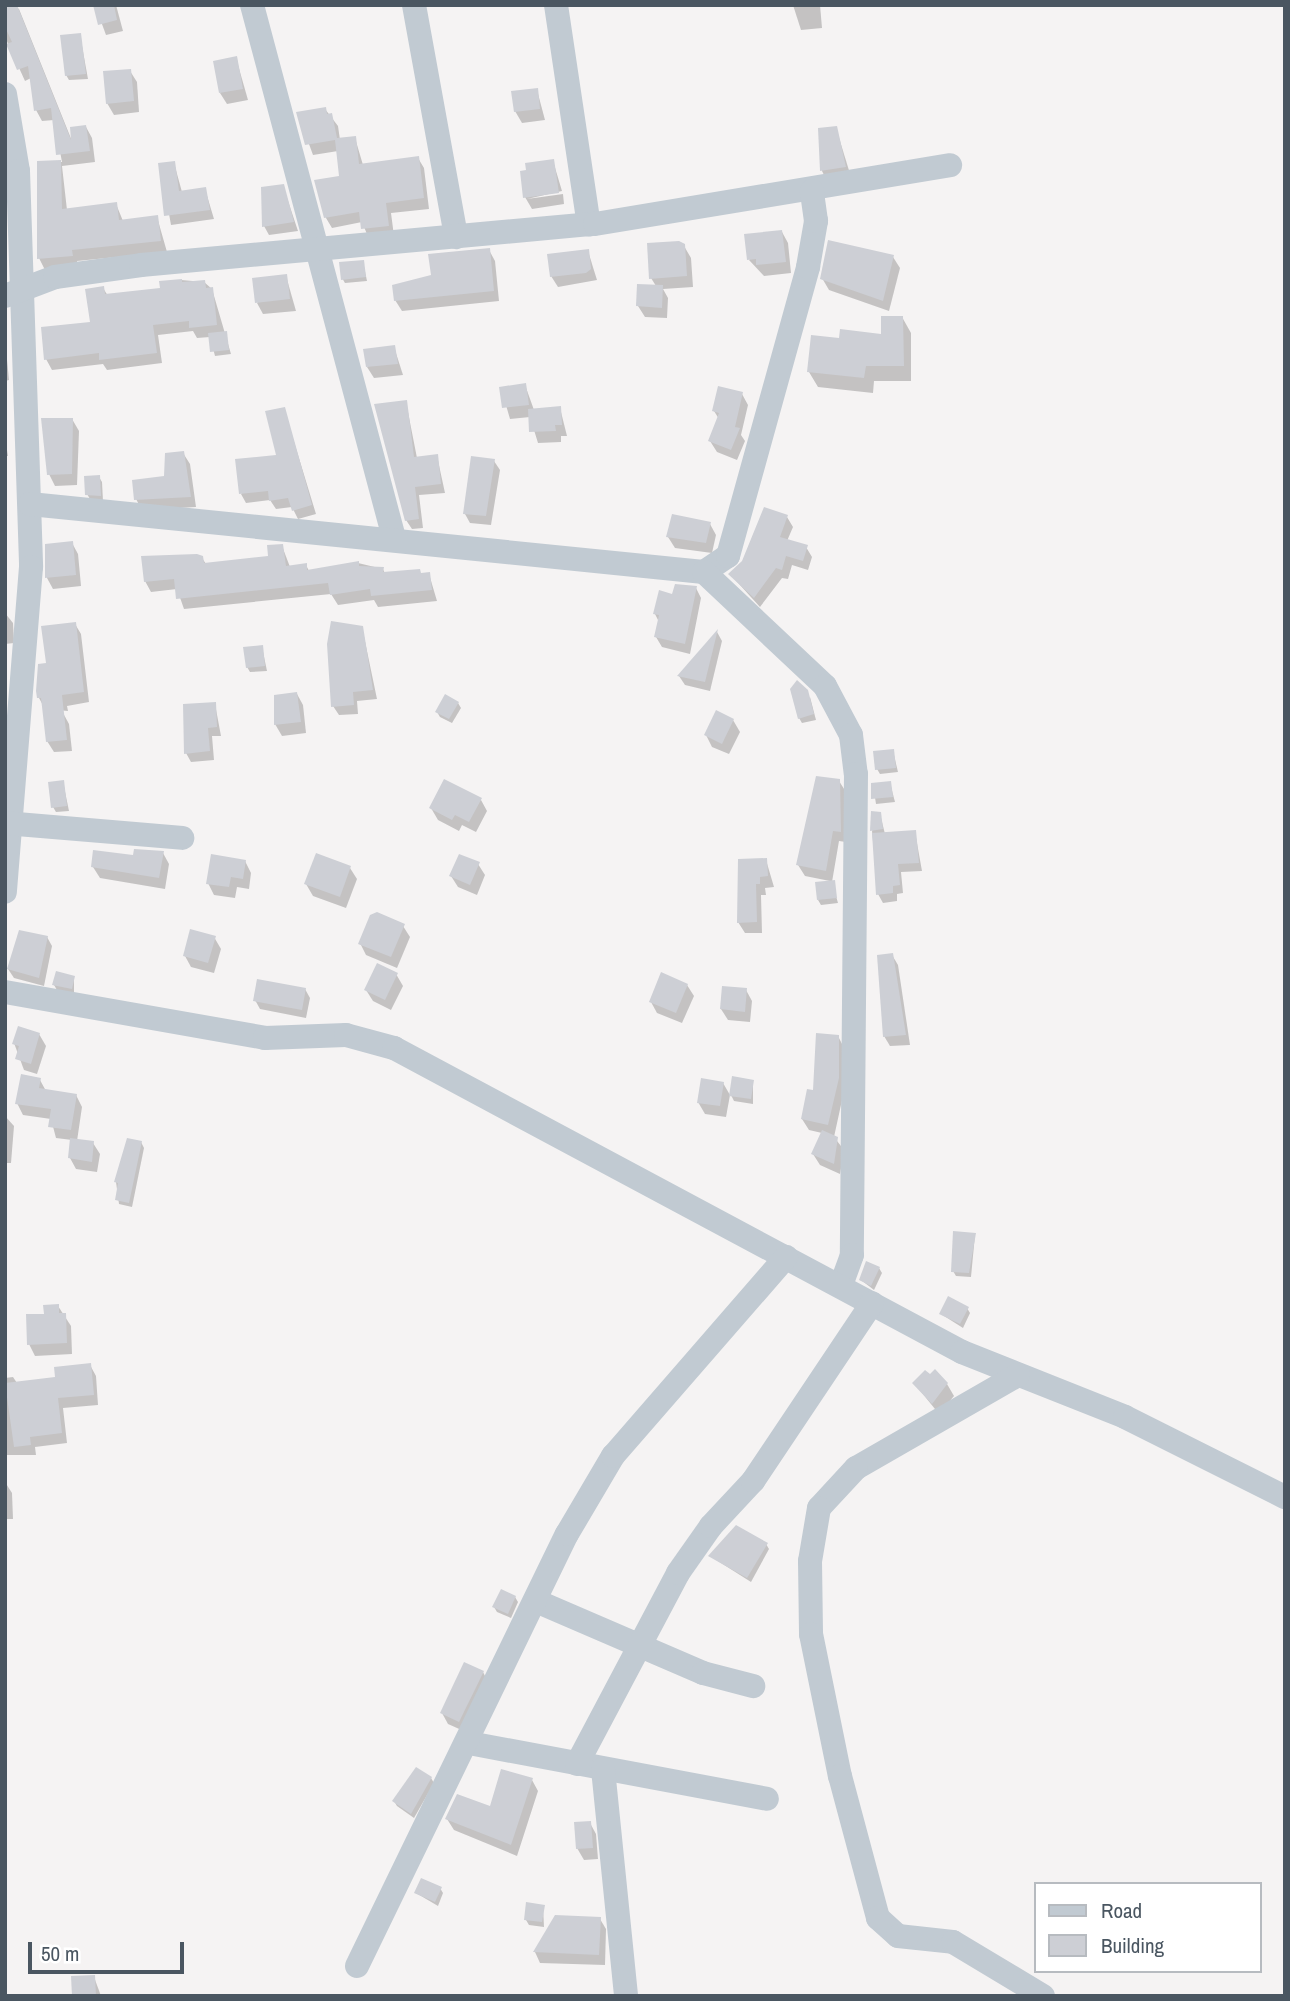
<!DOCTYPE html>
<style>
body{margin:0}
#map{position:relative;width:1290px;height:2001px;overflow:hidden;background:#f5f3f3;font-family:"Archivo Narrow",sans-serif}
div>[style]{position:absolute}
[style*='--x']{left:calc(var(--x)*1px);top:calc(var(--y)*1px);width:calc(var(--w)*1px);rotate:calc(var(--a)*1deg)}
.shadow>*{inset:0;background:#0003}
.building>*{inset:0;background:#cdcfd5}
.street>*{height:24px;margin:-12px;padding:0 12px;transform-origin:12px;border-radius:12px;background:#c1cad2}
span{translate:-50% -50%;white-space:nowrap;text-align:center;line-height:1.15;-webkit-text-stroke:5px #fff;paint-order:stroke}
.frame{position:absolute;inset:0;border:7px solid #4a5661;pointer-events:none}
.legend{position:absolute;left:1034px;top:1882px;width:228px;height:91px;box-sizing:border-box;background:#fff;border:2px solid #b7bbc0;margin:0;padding:9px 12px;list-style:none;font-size:21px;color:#4a5661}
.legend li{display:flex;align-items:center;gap:14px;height:35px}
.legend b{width:35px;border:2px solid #b7bbc0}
.scale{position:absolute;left:28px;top:1942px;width:156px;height:32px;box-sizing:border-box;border:4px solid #4a5661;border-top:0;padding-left:9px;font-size:21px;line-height:24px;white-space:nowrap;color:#4a5661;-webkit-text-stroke:5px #fff;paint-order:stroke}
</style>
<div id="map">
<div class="shadow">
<div style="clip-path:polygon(5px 5px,19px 9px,72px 141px,86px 127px,92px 138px,95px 162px,62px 166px,67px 210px,116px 204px,123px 221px,157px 217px,167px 252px,77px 261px,78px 267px,45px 270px,39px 258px,38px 163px,62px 162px,54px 120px,42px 121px,36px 110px,31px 78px,25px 81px,5px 37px)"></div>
<div style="clip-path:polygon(95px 5px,116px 5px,123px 31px,106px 35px)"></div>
<div style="clip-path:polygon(793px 5px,820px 5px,822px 28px,801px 30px)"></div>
<div style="clip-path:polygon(80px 35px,88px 79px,69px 80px,66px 75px)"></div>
<div style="clip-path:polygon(236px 58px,248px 100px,227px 104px,220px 93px)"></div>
<div style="clip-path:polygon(130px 71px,137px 82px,139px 112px,114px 115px,107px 103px)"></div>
<div style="clip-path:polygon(537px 90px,545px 120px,522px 123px,515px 111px)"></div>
<div style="clip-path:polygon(325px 109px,338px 126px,340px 140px,355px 138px,363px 165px,418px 158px,424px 168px,429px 209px,391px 213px,394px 236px,369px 239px,362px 222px,332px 228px,326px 218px,316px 182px,341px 177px,338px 151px,313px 155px,298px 114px)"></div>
<div style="clip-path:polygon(836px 128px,851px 177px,827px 181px,822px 171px,820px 130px)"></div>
<div style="clip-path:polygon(553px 161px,562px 191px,527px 199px,563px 194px,564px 204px,532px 209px,525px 197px)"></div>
<div style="clip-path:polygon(174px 163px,182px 192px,205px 189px,214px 219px,171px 225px,160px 164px)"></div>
<div style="clip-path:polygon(283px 186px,298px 231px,269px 235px,264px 226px)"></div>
<div style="clip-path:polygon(782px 232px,788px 243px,791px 273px,764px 276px,749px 260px)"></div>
<div style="clip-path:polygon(684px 246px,691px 258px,693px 287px,663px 289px,668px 298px,667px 318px,645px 317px,638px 306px,656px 286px,651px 278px)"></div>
<div style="clip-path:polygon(489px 250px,495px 261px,499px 301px,402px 311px,395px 300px)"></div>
<div style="clip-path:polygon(588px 251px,597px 280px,558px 287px,551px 276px)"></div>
<div style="clip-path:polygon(893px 257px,900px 268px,889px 311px,829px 290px,822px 278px)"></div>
<div style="clip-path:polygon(363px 262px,367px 281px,345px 283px,342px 278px)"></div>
<div style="clip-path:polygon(286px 276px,296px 311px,263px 314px,257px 303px)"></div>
<div style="clip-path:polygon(181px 280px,204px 282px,212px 289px,231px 354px,215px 356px,210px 337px,197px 338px,193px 331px,158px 335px,162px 363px,107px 370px,103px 364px,52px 370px,46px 359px,92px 323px,103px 288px,108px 296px,161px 289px)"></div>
<div style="clip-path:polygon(902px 317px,911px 333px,911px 381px,874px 381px,873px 393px,818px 387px,809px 372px,841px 340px,883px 336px)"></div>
<div style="clip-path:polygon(5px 339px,9px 380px,5px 381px)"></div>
<div style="clip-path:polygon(394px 347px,403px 375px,374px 378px,367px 367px)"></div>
<div style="clip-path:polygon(525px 385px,534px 410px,560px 408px,567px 436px,561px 436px,561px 442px,538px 443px,530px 417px,510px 419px,501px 388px)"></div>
<div style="clip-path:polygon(742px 394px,748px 405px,741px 435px,745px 441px,737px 460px,717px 452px,710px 441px,719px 419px,714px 411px)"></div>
<div style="clip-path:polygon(406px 402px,417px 458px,437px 456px,445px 493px,419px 495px,423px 528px,412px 529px,406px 520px)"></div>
<div style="clip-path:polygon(284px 409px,316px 514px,298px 519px,292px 507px,276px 509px,270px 500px,246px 503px,241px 494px,278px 457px)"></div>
<div style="clip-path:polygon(72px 419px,79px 431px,77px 485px,55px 486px,49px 474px)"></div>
<div style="clip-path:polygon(5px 438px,8px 456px,5px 456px)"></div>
<div style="clip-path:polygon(183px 453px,190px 464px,196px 507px,142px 510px,136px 499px,166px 477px)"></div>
<div style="clip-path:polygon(494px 461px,500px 470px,491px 525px,470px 523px,465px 514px)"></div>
<div style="clip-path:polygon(99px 477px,102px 482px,103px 501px,90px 499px,87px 494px)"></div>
<div style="clip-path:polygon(787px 517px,793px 527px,787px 541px,806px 547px,812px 557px,808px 570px,792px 565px,788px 579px,782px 578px,760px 607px,730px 574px)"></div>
<div style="clip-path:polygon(710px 524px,716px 535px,712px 553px,675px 548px,668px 537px)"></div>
<div style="clip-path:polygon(72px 543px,78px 554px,81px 586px,53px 589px,47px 578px,47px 545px)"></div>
<div style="clip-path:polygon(282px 546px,290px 567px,306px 565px,309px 571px,358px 563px,383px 569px,385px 574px,429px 574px,437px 601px,378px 607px,374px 600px,338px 605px,331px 594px,184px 609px,177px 589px,151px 592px,145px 581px,202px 558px,206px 564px,270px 557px)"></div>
<div style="clip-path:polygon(696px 588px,701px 598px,690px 654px,662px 647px,656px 637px,659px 622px,655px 614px)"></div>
<div style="clip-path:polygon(5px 613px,13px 623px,14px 643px,5px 644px)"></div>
<div style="clip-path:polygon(75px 624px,81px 634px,89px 702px,67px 706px,68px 711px,45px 709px,39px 698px,48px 665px)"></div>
<div style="clip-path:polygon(362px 627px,377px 699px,357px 701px,358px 714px,339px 715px,333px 706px)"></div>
<div style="clip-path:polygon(717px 632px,722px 641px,710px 691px,685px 685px,679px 676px)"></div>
<div style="clip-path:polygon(262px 647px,267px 671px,250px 672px,247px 667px)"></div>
<div style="clip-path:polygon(297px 694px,303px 705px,306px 733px,282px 736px,275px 724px)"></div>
<div style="clip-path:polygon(810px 697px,816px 720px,802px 723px,799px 718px)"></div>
<div style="clip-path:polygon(458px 703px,461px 708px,452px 723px,440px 717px,437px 712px)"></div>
<div style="clip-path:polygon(215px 704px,221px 736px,212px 736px,214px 760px,191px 762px,186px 753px)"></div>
<div style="clip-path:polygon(63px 713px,69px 724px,72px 751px,54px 752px,47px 741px)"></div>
<div style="clip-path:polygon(733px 720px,740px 732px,729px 754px,712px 747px,706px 735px)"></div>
<div style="clip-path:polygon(893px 751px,898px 772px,880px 774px,877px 769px)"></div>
<div style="clip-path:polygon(839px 781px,846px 792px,846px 842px,839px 841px,832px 882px,838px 903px,821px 905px,818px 900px,830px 881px,805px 876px,798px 865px)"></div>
<div style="clip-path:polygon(63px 782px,69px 811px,56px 812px,53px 807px)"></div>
<div style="clip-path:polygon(890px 783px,895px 802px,876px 804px,873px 784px)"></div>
<div style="clip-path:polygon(481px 800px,487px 811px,476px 832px,462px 825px,459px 831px,438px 820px,431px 808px)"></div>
<div style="clip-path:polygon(880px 814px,885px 834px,915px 832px,922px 871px,901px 872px,903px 893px,897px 894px,897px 901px,883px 903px,878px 894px,872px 831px)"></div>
<div style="clip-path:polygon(163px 853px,169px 864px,165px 889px,100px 878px,93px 867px)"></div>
<div style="clip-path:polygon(766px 860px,774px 887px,765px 888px,766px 895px,761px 895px,762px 933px,745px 933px,738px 922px)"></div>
<div style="clip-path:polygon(245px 861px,251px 873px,249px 889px,237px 887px,235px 898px,214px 895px,208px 883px)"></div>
<div style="clip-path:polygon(478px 864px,485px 875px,477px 895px,458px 887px,451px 876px)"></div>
<div style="clip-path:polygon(350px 868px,357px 879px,346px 908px,313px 896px,306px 884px)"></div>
<div style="clip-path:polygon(403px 926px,410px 937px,397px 968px,366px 955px,360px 943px)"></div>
<div style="clip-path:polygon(47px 937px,52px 946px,44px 986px,14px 978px,8px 969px)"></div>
<div style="clip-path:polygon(214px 937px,221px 949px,214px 973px,191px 967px,185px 956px)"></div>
<div style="clip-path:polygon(892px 955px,898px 965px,910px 1045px,890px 1046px,884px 1036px)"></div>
<div style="clip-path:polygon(396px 974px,403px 986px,391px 1010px,373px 1001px,366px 990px)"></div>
<div style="clip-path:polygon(74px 977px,74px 993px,57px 990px,54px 985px)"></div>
<div style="clip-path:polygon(687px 985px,694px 996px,682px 1023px,657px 1013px,651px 1002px)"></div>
<div style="clip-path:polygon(305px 989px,310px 998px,306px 1018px,260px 1009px,255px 1000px)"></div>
<div style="clip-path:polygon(746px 990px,752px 1001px,750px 1022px,728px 1020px,721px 1009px)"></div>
<div style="clip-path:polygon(39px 1034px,46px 1046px,37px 1074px,24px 1070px,14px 1043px)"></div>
<div style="clip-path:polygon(838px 1036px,844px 1048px,844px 1091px,834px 1137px,844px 1150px,840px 1174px,820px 1165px,813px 1154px,822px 1133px,809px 1130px,802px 1119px)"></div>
<div style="clip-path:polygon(40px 1080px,46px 1091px,76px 1095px,82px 1107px,77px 1141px,93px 1143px,100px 1154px,97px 1172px,76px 1169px,70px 1158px,72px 1140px,56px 1138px,51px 1119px,23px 1115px,17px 1103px)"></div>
<div style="clip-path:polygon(753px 1081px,753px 1104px,734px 1101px,731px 1095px)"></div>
<div style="clip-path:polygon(723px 1083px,730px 1095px,726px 1117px,705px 1114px,698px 1102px)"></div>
<div style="clip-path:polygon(5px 1116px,14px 1126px,11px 1163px,5px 1163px)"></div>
<div style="clip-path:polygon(141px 1142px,144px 1148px,132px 1207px,119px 1204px,116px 1182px)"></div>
<div style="clip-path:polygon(975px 1235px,971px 1277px,956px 1276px,953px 1271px)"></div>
<div style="clip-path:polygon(879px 1268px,882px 1273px,874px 1290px,861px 1280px)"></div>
<div style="clip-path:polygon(58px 1306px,71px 1326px,72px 1354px,35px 1356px,29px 1344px,46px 1315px)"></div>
<div style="clip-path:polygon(967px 1308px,970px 1313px,963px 1328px,941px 1314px)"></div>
<div style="clip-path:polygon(90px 1365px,96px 1376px,98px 1405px,63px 1408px,67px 1443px,35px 1447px,36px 1455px,5px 1455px,5px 1378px,13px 1377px,17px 1383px,56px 1378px)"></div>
<div style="clip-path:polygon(914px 1383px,947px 1384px,954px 1396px,939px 1414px)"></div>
<div style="clip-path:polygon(5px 1482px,12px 1493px,13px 1519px,5px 1519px)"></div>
<div style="clip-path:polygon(766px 1544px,769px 1549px,751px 1582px,710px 1556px)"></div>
<div style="clip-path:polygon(515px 1597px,518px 1602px,511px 1618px,497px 1612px,494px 1607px)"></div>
<div style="clip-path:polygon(483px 1672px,489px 1684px,466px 1732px,448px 1724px,442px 1713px)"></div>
<div style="clip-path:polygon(431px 1778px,434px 1783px,414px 1818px,397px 1806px,394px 1801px)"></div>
<div style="clip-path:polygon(532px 1780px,538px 1791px,517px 1856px,454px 1830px,447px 1819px,491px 1808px)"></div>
<div style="clip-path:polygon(590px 1823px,596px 1834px,598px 1859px,584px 1860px,577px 1848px)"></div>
<div style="clip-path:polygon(440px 1888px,443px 1893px,438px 1906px,416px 1893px)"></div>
<div style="clip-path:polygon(543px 1906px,544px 1927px,529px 1925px,526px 1920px)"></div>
<div style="clip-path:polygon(556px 1917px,600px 1919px,606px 1929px,605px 1965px,540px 1963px,535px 1952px)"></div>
<div style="clip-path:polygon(94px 1977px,101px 1996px,74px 1996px)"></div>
</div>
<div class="building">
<div style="clip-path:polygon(5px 5px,17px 5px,71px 140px,70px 127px,86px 125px,90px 151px,56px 155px,51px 108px,34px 111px,28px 66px,17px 70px,6px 44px,12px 42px,5px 27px)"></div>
<div style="clip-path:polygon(93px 5px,114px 5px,117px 20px,98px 25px)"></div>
<div style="clip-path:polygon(81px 33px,86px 74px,65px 76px,60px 35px)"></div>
<div style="clip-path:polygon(237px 56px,243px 89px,219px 93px,213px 61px)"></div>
<div style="clip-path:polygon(131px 69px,134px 101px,106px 104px,103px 71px)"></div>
<div style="clip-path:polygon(538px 88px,540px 109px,514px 112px,511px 91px)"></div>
<div style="clip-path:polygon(326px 107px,327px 114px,332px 113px,337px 138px,356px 136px,359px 164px,419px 156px,424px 198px,386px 203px,389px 226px,361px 229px,359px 212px,324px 218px,314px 180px,339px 176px,335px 140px,305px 145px,296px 112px)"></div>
<div style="clip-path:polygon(837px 126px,846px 167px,820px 171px,818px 128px)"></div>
<div style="clip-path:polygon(554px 159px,559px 193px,523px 198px,520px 171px,526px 170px,525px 163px)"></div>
<div style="clip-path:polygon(61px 160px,62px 209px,117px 202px,119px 220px,158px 215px,161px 241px,72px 250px,73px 256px,37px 259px,37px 161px)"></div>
<div style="clip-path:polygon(175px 161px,179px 191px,206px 187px,210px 210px,164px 216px,158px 163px)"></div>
<div style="clip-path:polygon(284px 184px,294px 222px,262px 227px,261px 187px)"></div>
<div style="clip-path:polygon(782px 230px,786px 262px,756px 265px,756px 259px,747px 260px,744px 234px)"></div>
<div style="clip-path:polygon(828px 240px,894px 255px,883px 301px,820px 279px)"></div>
<div style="clip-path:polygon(679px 241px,685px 244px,687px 276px,649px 279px,647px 243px)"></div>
<div style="clip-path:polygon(490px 248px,494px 291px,394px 301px,392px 285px,431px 275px,428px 254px)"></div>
<div style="clip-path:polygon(589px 249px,591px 269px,586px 273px,550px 277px,547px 254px)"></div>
<div style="clip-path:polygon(364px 260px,366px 277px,341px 280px,339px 262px)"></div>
<div style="clip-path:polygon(287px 274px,290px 299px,255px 303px,252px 278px)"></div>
<div style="clip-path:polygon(182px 279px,182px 282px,205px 280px,206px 288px,213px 287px,217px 325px,189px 328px,189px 321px,153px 325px,157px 353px,99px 360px,99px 353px,44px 360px,41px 327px,90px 322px,85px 289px,104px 286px,105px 294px,160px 288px,159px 281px)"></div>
<div style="clip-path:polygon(637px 284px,663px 285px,662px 308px,636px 306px)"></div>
<div style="clip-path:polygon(881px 316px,903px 316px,904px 366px,866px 366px,864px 378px,807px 372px,811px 335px,839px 338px,840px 329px,881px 334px)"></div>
<div style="clip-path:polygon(227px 331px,229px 350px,210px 352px,208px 333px)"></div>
<div style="clip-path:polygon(395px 345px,398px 364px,366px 367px,363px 349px)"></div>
<div style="clip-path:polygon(526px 383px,529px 405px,502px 408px,499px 387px)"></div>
<div style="clip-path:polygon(718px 386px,743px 392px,735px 427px,740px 428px,731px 450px,708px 441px,719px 413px,712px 411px)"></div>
<div style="clip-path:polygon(407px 400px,414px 457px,438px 454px,441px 484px,415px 487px,419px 519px,405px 521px,374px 404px)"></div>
<div style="clip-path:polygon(561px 406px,562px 425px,555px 425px,556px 431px,529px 432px,528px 409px)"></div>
<div style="clip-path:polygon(285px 407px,312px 505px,292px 511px,288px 498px,269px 501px,268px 491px,239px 494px,235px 459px,276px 455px,265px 411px)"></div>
<div style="clip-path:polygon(41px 418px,73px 418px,72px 474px,47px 475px)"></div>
<div style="clip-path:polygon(184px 451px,191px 497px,134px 500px,132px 480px,164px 476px,165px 453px)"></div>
<div style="clip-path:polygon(471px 456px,495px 459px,486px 516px,463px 514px)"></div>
<div style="clip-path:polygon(100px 475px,101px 496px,85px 495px,84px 476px)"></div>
<div style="clip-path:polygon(764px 507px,788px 515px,780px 537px,808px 545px,803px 561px,786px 556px,782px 570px,776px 568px,754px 598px,728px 574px,742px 561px)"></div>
<div style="clip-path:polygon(672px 514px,711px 522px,706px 543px,666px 537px)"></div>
<div style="clip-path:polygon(73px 541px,76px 575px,45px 578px,45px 544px)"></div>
<div style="clip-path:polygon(283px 544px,286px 566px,307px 563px,307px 570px,359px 561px,359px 566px,384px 567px,383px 572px,420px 569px,421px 573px,430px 572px,432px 590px,371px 596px,370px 589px,330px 595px,328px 583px,176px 599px,174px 579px,144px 582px,141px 556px,197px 554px,203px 556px,204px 563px,268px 556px,267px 545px)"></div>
<div style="clip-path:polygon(675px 584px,697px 586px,685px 644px,654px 637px,659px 615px,653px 614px,659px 590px,672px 594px)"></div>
<div style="clip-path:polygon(331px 621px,363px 626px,373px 690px,353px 692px,354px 705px,331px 707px,327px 644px)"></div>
<div style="clip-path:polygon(76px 622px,84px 692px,62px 695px,67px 740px,46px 742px,41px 698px,37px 698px,36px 691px,38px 664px,46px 663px,41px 626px)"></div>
<div style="clip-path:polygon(718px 629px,705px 682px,677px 676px)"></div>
<div style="clip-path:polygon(263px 645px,265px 666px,246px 668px,243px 647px)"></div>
<div style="clip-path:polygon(797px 680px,808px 690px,814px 714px,798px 719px,790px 689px)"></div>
<div style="clip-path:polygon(297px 692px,301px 722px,274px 725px,274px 695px)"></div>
<div style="clip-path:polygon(445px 694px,459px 702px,449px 719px,435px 712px)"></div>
<div style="clip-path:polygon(216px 702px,217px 727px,208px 728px,210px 751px,184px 754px,183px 704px)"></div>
<div style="clip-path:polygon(716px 710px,734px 719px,722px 744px,704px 735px)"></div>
<div style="clip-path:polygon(894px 749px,896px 768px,875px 770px,873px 751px)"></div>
<div style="clip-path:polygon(816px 776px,840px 779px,841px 832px,833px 831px,826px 871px,796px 865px)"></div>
<div style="clip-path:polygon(444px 779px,482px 798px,469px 822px,455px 815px,452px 820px,429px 808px)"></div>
<div style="clip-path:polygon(64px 780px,67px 806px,51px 808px,48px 782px)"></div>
<div style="clip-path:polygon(891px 781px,893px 797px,871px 799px,871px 783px)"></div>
<div style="clip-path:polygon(871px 811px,881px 812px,883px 829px,870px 831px)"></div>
<div style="clip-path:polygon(916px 830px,919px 863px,898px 864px,900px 885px,893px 886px,893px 893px,876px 895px,872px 833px)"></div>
<div style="clip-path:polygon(134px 849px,164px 851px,159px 878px,91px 867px,93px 850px,133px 855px)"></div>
<div style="clip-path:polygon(316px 853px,351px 866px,340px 897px,304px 884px)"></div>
<div style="clip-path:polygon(211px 854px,246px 860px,243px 879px,231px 877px,229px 887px,206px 884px)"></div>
<div style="clip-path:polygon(459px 854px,480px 862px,470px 885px,449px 876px)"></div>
<div style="clip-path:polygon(767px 858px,768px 876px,760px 877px,760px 884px,756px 884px,757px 922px,737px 923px,738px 859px)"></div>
<div style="clip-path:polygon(835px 880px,837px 898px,817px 900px,815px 882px)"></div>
<div style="clip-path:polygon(377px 912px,405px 924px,391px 957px,358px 944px,370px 915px)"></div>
<div style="clip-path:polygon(190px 929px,216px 936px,208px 963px,183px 956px)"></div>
<div style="clip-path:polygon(19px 930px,48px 936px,39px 978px,7px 969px)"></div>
<div style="clip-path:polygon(893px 953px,906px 1035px,883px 1037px,877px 955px)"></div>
<div style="clip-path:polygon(377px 963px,398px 973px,385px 1000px,364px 990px)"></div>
<div style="clip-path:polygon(56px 971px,75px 976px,72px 989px,52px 985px)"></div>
<div style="clip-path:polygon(661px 972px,688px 984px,676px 1013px,649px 1002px)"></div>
<div style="clip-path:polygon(257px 979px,306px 988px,302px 1010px,253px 1001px)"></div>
<div style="clip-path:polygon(722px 986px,747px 988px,745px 1012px,720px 1009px)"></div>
<div style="clip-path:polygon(18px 1026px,40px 1033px,31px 1064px,15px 1059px,19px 1046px,12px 1044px)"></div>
<div style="clip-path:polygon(816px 1033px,839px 1035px,839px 1078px,828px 1125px,801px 1119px,807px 1089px,813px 1090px)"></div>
<div style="clip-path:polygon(21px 1074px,41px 1078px,39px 1088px,77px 1094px,71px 1130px,48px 1127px,51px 1109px,15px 1104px)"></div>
<div style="clip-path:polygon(732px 1076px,754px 1080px,751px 1099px,729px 1096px)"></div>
<div style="clip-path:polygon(701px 1078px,724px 1082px,720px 1106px,697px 1103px)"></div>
<div style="clip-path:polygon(822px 1130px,838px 1137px,834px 1164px,811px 1154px)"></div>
<div style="clip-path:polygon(70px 1138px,94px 1141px,92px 1162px,68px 1158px)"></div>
<div style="clip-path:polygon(127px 1138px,142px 1141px,129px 1203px,115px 1200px,118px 1183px,114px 1182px)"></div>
<div style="clip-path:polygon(953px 1231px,976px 1233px,969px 1273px,951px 1272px)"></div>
<div style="clip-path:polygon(866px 1261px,880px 1267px,871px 1286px,859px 1280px)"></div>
<div style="clip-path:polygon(948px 1296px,969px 1307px,960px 1324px,939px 1314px)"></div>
<div style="clip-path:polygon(59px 1304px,59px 1313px,66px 1313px,67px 1343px,27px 1345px,26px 1314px,44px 1314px,43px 1305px)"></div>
<div style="clip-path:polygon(91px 1363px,94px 1395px,58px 1398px,62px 1433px,30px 1437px,31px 1445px,14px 1447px,5px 1383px,55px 1377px,54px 1367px)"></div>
<div style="clip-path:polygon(935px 1369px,948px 1383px,932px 1404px,912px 1383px,925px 1370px,930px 1374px)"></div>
<div style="clip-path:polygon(736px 1525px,768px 1543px,747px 1578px,708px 1556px)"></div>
<div style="clip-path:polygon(501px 1589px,516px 1596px,508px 1614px,492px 1607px)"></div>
<div style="clip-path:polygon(464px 1662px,484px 1671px,459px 1722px,440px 1713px)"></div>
<div style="clip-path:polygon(416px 1767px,432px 1777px,411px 1814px,392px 1801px)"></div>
<div style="clip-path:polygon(501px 1769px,533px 1778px,511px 1845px,445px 1819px,457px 1794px,490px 1806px)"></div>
<div style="clip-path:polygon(591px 1821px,593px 1848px,576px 1849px,574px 1822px)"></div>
<div style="clip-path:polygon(421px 1878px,442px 1887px,435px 1902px,414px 1893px)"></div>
<div style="clip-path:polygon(526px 1902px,545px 1905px,542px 1922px,524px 1920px)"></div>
<div style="clip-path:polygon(555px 1915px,601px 1917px,599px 1955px,533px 1952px)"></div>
<div style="clip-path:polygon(95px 1975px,96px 1996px,72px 1996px,71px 1976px)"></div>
</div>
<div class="street">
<div style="--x:252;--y:5;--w:552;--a:75.08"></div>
<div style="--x:414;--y:5;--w:236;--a:79.7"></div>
<div style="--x:556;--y:5;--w:222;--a:81.5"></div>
<div style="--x:5;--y:94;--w:78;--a:80.4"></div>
<div style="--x:18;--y:171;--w:396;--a:88.1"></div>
<div style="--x:31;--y:567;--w:326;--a:94.6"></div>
<div style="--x:5;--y:296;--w:53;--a:-20.8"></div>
<div style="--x:55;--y:277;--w:87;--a:-7.9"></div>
<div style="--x:141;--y:265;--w:456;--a:-5.2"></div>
<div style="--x:595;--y:224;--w:360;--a:-9.4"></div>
<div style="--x:30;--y:504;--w:677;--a:5.76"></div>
<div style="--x:704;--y:572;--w:29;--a:-34"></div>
<div style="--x:728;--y:556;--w:300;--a:-74.5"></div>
<div style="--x:808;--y:267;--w:47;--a:-80.1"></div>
<div style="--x:816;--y:221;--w:30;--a:-98"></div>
<div style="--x:704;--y:572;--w:166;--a:43.3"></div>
<div style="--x:825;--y:686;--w:55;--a:62"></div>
<div style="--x:851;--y:735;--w:39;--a:83"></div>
<div style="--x:856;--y:774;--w:481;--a:90.5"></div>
<div style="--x:852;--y:1255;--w:33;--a:110"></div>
<div style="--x:5;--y:823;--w:178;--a:4.8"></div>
<div style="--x:5;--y:992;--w:264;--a:10"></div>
<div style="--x:265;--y:1038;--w:81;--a:-2.1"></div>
<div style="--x:346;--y:1035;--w:50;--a:15.2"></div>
<div style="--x:394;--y:1048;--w:644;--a:28.16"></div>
<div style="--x:962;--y:1352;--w:175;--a:21.7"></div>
<div style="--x:1125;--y:1417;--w:179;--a:26.6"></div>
<div style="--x:1018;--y:1375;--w:187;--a:150.1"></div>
<div style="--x:856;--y:1468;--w:54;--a:132.8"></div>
<div style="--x:819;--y:1508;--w:54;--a:99.6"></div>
<div style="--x:810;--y:1561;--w:73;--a:89.2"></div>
<div style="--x:811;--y:1634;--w:145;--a:78.5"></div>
<div style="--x:840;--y:1776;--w:147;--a:75"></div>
<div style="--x:878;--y:1918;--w:27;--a:42"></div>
<div style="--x:898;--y:1936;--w:55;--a:6.2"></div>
<div style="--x:953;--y:1942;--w:105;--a:31"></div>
<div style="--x:536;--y:1601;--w:182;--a:23.3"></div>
<div style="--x:703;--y:1673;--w:52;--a:14.6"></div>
<div style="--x:469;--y:1743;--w:303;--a:10.6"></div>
<div style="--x:577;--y:1764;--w:216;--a:-62.1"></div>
<div style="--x:678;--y:1573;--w:57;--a:-54.9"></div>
<div style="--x:711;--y:1526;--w:62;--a:-47"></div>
<div style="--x:753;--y:1481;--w:214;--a:-56.2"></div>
<div style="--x:603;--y:1769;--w:228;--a:84.2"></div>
<div style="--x:357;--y:1966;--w:480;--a:-64.1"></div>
<div style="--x:567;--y:1534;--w:91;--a:-59.5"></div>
<div style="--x:613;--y:1456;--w:264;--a:-49"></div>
</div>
<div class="frame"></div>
<ul class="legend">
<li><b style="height:9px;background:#c1cad2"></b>Road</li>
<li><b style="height:19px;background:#cdcfd5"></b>Building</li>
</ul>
<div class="scale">50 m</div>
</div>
